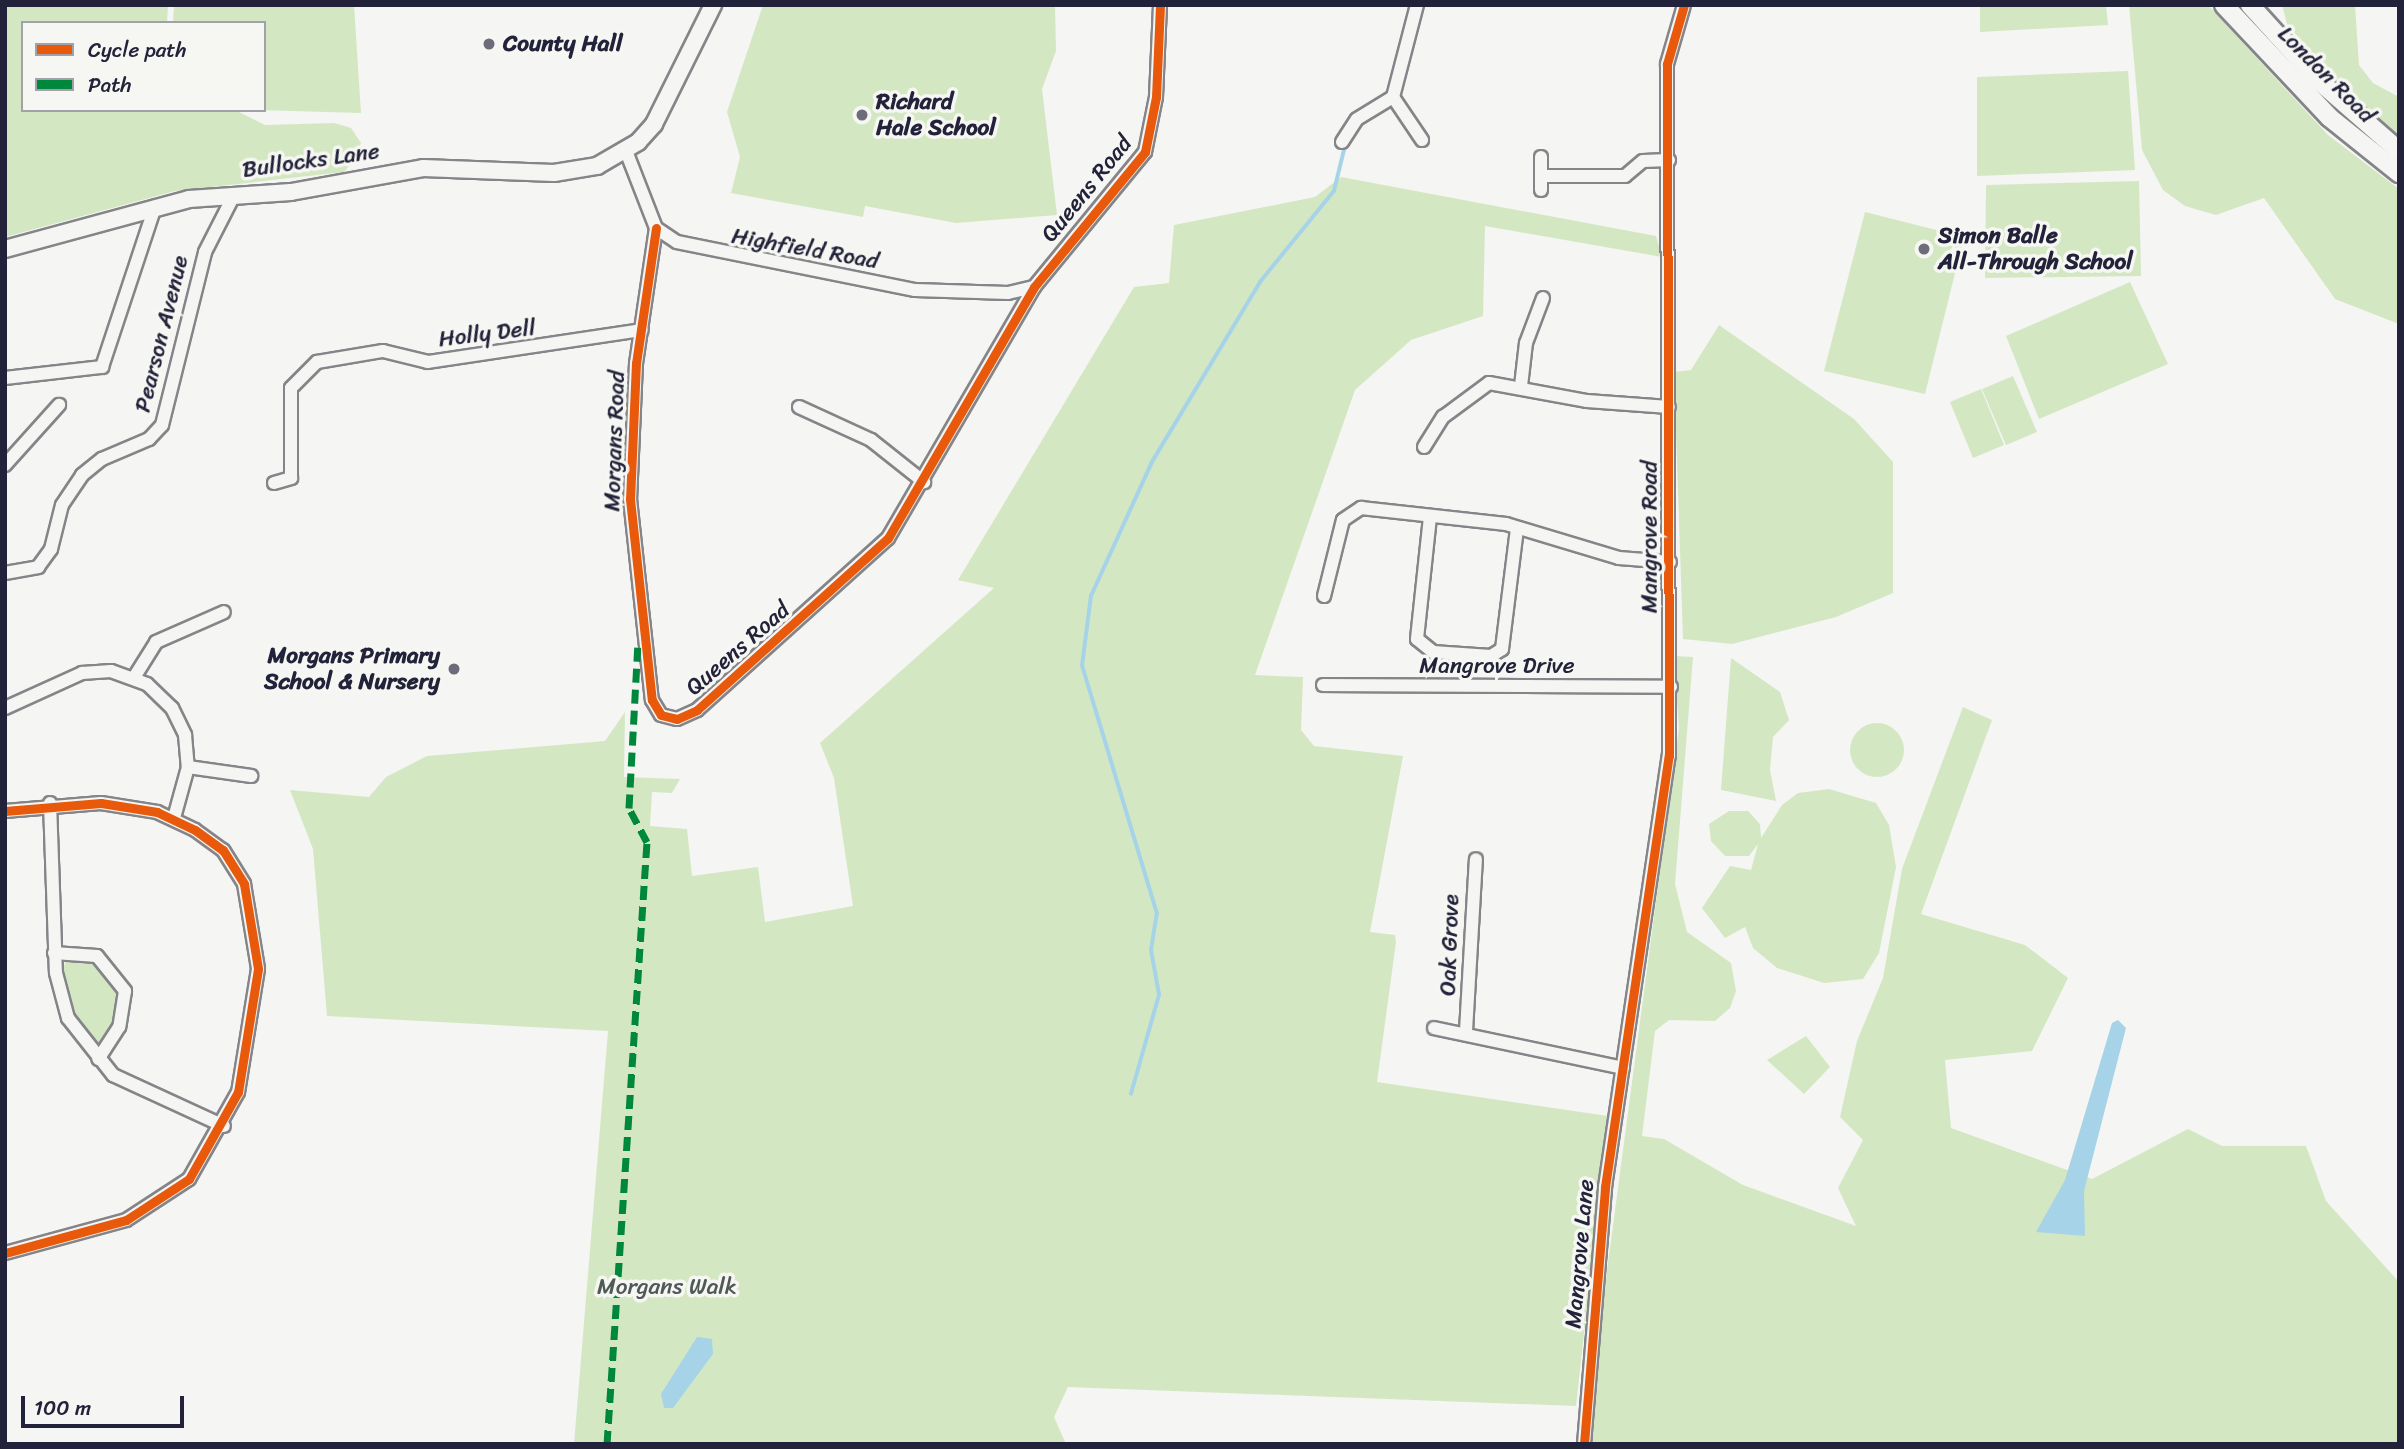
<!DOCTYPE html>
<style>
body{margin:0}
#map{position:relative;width:2404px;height:1449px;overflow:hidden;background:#f5f5f3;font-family:Sriracha,sans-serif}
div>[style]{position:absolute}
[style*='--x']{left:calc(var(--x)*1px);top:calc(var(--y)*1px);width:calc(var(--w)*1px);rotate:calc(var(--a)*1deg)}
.green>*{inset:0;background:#d3e8c2}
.round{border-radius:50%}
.water>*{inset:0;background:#a6d3e8}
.stream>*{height:3.5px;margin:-1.75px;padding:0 1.75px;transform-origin:1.75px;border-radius:1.75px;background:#a6d3e8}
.roads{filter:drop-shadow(2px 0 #858589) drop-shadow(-2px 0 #858589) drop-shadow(0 2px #858589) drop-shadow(0 -2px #858589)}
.minor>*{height:12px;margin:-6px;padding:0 6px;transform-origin:6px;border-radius:6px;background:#f5f5f3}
.major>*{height:16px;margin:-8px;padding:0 8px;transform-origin:8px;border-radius:8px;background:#f5f5f3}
.highway>*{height:18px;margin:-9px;padding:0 9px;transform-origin:9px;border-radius:9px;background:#f5f5f3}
.quiet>*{height:7px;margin-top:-3.5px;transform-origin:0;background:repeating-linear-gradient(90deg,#00873e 0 14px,transparent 0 21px)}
.cycleway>*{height:9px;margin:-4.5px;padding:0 4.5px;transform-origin:4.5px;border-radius:4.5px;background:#e8590c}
.dots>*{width:19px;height:19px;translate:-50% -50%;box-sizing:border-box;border:4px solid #f6f6f2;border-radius:50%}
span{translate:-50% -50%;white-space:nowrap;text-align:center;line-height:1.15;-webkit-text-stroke:7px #f6f6f2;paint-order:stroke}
.poi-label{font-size:23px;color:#22223b;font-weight:700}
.left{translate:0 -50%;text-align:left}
.right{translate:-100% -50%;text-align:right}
.street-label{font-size:23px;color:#22223b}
.park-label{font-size:23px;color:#4f5a58}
.frame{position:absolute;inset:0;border:7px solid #22223b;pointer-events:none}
.legend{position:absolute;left:21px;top:21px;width:245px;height:91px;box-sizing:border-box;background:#f6f6f2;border:2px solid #a1a1a9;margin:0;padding:9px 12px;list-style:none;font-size:21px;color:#22223b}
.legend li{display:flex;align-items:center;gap:14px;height:35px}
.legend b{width:35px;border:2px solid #a1a1a9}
.scale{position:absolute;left:21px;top:1396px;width:163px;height:32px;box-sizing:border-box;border:4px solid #22223b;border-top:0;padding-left:9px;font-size:21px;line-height:24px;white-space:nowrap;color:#22223b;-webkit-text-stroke:5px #f6f6f2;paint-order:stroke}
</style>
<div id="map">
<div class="green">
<div style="clip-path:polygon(5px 5px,168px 5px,167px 23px,23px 23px,23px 110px,235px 110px,265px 125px,334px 123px,351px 128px,361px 143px,356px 157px,344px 172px,175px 191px,5px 237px)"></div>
<div style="clip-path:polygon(174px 5px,354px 5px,361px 113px,257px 110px,264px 110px,264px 23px,173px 23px)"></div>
<div style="clip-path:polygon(763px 5px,1055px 5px,1056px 51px,1042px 89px,1057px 215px,956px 223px,865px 206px,863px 217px,731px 193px,740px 157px,727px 112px)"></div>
<div style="clip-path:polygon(1980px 5px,2106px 5px,2108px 25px,1980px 32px)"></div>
<div style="clip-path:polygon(2129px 5px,2208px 5px,2328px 135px,2399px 189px,2399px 324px,2335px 299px,2264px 198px,2216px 215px,2185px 206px,2163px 190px,2142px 150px)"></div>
<div style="clip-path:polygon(2282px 5px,2355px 5px,2359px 65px,2373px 83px,2399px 97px,2399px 138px,2345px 92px,2287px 24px)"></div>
<div style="clip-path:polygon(2128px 71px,2135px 170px,1977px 176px,1977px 77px)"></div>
<div style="clip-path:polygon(1341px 177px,1656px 236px,1662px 257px,1485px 226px,1483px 316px,1411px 340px,1355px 390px,1255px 675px,1303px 677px,1301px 730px,1314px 746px,1403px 756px,1370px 932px,1395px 935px,1396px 942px,1377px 1082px,1608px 1116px,1576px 1406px,1068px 1387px,1054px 1417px,1066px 1444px,574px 1444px,608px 1031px,327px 1016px,313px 849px,290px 790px,369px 797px,386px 777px,427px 756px,605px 741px,625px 712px,624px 777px,680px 779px,672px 793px,652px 792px,650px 826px,687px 829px,692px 876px,758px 867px,765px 922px,853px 906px,834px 778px,820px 743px,994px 588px,958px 580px,1134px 287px,1169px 283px,1174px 225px,1315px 197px)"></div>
<div style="clip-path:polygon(2139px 181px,2141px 276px,1985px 278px,1986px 185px)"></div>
<div style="clip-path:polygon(1865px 212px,1964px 237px,1925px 394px,1824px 371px)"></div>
<div style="clip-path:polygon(2130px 282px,2168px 364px,2039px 419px,2006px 336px)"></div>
<div style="clip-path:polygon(1719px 325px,1854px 419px,1893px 462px,1893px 593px,1836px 617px,1732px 644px,1683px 639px,1674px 372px,1691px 370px)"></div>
<div style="clip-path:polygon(2013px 376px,2037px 432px,2006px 445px,1982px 389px)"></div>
<div style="clip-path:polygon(1981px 389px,2004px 445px,1973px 458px,1950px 402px)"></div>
<div style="clip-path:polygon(1674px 656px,1693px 657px,1675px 884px,1687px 932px,1731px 963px,1736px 991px,1730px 1008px,1715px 1021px,1669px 1020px,1655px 1031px,1642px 1136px,1664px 1139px,1743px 1185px,1856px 1226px,1838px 1188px,1863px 1140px,1840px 1117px,1857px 1041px,1883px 978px,1902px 869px,1963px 707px,1992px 720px,1921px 914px,2025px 945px,2068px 978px,2032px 1051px,1945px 1060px,1951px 1128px,2092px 1179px,2188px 1129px,2222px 1146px,2306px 1146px,2326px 1201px,2399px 1282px,2399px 1444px,1584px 1444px,1679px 728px)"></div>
<div style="clip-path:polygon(1731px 658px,1780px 692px,1789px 720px,1773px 737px,1770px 770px,1776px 801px,1721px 790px)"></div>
<div class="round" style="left:1850px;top:723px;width:54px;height:54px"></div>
<div style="clip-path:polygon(1829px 789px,1876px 803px,1889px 825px,1896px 867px,1879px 953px,1863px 979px,1824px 983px,1777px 968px,1753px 948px,1745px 927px,1725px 938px,1702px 908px,1730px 866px,1751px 870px,1758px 844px,1749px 856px,1725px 856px,1711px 841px,1709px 824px,1729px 811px,1748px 811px,1760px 824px,1761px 838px,1782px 805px,1798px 793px)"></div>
<div style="clip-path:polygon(66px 959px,95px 959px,117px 981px,121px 1011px,102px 1044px,93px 1044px,76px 1020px,62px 975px)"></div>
<div style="clip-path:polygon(1806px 1036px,1830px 1067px,1804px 1094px,1767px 1060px)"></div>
</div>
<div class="water">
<div style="clip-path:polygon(2118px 1020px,2126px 1028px,2084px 1191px,2085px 1236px,2036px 1232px,2065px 1180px,2112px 1023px)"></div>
<div style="clip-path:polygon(697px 1337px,712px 1339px,713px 1354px,673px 1408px,664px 1408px,661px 1394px)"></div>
</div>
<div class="stream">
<div style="--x:1131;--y:1094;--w:103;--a:-74.2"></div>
<div style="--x:1159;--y:995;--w:46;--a:-100.1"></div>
<div style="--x:1151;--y:950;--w:36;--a:-81"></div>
<div style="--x:1157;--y:914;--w:259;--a:-106.8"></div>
<div style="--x:1082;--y:666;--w:71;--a:-82.7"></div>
<div style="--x:1091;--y:596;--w:147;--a:-65.5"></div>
<div style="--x:1152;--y:462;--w:210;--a:-59"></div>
<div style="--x:1260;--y:282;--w:117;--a:-50.9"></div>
<div style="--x:1334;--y:191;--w:46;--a:-76.3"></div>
</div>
<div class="roads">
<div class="minor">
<div style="--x:1393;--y:97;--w:52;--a:56"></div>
<div style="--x:1342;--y:142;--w:27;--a:-57"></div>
<div style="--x:1357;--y:119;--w:42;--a:-31.4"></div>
<div style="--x:1393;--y:97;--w:95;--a:-75.4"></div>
<div style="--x:626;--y:151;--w:83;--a:68.7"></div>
<div style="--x:656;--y:228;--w:25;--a:34"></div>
<div style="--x:677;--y:242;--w:243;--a:11.4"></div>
<div style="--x:915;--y:290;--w:93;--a:1.8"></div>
<div style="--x:1008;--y:293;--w:27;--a:-13"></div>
<div style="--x:1541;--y:157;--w:33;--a:90"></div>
<div style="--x:1541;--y:176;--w:84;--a:0"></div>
<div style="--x:1625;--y:176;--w:23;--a:-40"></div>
<div style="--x:1643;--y:161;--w:26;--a:-2"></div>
<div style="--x:656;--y:228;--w:136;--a:98.4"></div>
<div style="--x:636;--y:363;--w:136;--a:92.5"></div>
<div style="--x:630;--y:499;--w:202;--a:83.8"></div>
<div style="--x:652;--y:700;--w:17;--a:59"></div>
<div style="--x:661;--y:715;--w:16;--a:14"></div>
<div style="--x:677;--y:719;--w:22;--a:-24"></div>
<div style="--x:697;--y:710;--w:257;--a:-42"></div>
<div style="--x:888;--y:538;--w:290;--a:-59.8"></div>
<div style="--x:1034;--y:287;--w:175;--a:-50.6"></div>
<div style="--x:1145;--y:152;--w:56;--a:-78.7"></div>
<div style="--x:1156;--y:97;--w:92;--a:-87.5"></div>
<div style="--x:5;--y:378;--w:98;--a:-6.5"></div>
<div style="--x:102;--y:367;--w:169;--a:-71.7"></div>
<div style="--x:1521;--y:386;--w:43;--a:-83.4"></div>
<div style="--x:1526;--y:343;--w:48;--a:-69.3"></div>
<div style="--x:799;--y:407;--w:79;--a:24.6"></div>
<div style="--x:871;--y:440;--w:68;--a:38.4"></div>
<div style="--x:1424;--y:447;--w:36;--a:-58"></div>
<div style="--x:1443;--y:417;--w:57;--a:-36.5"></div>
<div style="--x:1489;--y:383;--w:100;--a:10.4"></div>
<div style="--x:1587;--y:401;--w:82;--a:4.2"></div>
<div style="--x:5;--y:465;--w:81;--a:-48"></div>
<div style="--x:274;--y:483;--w:18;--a:-16"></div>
<div style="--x:291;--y:478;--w:90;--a:-90"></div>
<div style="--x:291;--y:388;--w:37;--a:-45"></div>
<div style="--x:317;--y:362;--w:67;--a:-9.5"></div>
<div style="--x:383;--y:351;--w:46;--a:13.7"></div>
<div style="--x:428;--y:362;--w:216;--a:-8.5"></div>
<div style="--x:1430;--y:517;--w:123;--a:96.1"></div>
<div style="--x:1417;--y:639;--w:21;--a:39"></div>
<div style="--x:1433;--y:652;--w:58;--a:3.9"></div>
<div style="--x:1491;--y:656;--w:13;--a:-32"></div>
<div style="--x:1502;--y:649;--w:121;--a:-82.9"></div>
<div style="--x:5;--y:573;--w:34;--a:-10"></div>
<div style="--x:38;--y:567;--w:22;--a:-54"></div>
<div style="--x:51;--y:549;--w:45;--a:-76"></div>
<div style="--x:62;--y:505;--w:36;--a:-56"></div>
<div style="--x:82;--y:475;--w:26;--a:-39"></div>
<div style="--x:102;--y:459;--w:51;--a:-23.1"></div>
<div style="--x:149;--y:439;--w:19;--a:-47"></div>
<div style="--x:162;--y:425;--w:178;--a:-76"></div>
<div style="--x:205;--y:252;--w:64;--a:-63"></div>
<div style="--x:1324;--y:596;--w:78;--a:-76"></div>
<div style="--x:1343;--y:520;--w:22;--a:-34"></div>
<div style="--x:1361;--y:508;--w:146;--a:6.3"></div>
<div style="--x:1506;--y:524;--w:118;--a:16.7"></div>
<div style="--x:1619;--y:558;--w:51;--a:4.5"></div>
<div style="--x:135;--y:676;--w:40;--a:-58"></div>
<div style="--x:156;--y:642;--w:74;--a:-23.8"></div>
<div style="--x:1323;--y:685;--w:348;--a:0.3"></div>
<div style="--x:5;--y:708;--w:85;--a:-24.4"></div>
<div style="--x:82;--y:673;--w:29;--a:-4"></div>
<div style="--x:111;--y:671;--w:38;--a:20"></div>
<div style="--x:147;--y:684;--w:35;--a:44"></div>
<div style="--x:172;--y:708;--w:30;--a:64"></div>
<div style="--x:185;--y:735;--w:32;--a:85"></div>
<div style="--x:188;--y:767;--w:53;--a:105.4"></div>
<div style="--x:188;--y:767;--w:64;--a:8.1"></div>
<div style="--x:50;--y:803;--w:170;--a:88"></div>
<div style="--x:56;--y:973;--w:47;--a:75.1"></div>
<div style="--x:68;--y:1018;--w:73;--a:51.7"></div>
<div style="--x:113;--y:1075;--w:122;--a:24.7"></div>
<div style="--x:5;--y:811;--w:96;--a:-4.8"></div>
<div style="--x:101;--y:803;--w:57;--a:9.1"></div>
<div style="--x:157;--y:812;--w:42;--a:25.3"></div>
<div style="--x:195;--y:830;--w:34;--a:36"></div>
<div style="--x:223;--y:850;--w:40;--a:58"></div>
<div style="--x:244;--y:884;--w:86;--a:80.6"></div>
<div style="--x:258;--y:969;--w:125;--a:99.2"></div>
<div style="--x:238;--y:1092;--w:100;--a:119.4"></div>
<div style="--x:189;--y:1179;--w:75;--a:146.9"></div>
<div style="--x:126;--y:1220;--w:125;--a:164.7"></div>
<div style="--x:54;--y:953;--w:43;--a:4"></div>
<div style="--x:97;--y:956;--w:45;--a:51.3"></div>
<div style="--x:125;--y:991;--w:36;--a:99"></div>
<div style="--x:119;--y:1027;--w:38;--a:123"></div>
<div style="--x:1434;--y:1028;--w:193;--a:11.9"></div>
<div style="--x:1466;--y:1031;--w:172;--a:-86.7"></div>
<div style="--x:1584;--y:1444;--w:258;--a:-85.3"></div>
<div style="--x:1605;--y:1187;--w:436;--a:-81.6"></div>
<div style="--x:1669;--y:756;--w:692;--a:-90.17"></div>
<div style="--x:1667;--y:64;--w:61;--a:-73.9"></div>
</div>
<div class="major">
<div style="--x:5;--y:249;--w:191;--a:-15.2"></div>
<div style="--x:189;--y:199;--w:102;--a:-3.9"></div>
<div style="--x:291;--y:192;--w:134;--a:-10.3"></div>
<div style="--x:423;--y:168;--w:131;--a:2.2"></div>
<div style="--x:554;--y:173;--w:44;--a:-9.2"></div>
<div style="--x:597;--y:166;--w:48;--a:-30.3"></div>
<div style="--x:638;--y:142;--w:24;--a:-48"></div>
<div style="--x:654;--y:124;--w:133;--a:-63.6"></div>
</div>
<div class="highway">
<div style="--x:2224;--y:5;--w:154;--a:46.8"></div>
<div style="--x:2329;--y:117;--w:90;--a:38.7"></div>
<div style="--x:2250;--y:5;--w:101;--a:47.8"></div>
<div style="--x:2318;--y:80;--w:108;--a:41.2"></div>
</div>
</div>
<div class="quiet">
<div style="--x:607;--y:1444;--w:603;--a:-86.2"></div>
<div style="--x:647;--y:842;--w:38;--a:-118"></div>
<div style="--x:629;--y:808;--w:166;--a:-86.9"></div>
</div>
<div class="cycleway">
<div style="--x:656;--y:228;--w:136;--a:98.4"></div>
<div style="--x:636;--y:363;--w:136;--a:92.5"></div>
<div style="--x:630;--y:499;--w:202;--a:83.8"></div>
<div style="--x:652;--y:700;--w:17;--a:59"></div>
<div style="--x:661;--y:715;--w:16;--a:14"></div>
<div style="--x:677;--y:719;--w:22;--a:-24"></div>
<div style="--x:697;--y:710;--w:257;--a:-42"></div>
<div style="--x:888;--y:538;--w:290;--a:-59.8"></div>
<div style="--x:1034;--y:287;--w:175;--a:-50.6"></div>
<div style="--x:1145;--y:152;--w:56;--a:-78.7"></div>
<div style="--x:1156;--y:97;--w:92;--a:-87.5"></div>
<div style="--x:5;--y:811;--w:96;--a:-4.8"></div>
<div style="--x:101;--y:803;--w:57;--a:9.1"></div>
<div style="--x:157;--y:812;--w:42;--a:25.3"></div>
<div style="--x:195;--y:830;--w:34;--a:36"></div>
<div style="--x:223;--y:850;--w:40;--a:58"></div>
<div style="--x:244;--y:884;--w:86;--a:80.6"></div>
<div style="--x:258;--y:969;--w:125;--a:99.2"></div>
<div style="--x:238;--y:1092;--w:100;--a:119.4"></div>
<div style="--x:189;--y:1179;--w:75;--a:146.9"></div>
<div style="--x:126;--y:1220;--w:125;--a:164.7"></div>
<div style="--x:1584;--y:1444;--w:258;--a:-85.3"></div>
<div style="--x:1605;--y:1187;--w:436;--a:-81.6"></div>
<div style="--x:1669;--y:756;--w:692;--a:-90.17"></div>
<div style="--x:1667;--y:64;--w:61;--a:-73.9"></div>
</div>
<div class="dots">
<div style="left:489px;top:44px;background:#6c6c7b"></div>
<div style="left:862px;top:115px;background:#6c6c7b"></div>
<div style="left:1924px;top:249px;background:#6c6c7b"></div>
<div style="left:454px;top:669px;background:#6c6c7b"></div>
</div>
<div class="poi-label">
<span class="left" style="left:503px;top:44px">County Hall</span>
<span class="left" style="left:876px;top:115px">Richard<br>Hale School</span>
<span class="left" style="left:1938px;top:249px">Simon Balle<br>All-Through School</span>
<span class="right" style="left:440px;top:669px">Morgans Primary<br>School &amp; Nursery</span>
</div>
<div class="street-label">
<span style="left:2326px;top:75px;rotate:45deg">London Road</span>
<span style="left:311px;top:161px;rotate:-8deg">Bullocks Lane</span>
<span style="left:1087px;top:189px;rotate:-51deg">Queens Road</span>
<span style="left:805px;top:249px;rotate:10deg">Highfield Road</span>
<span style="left:162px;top:334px;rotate:-76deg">Pearson Avenue</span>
<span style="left:487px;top:334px;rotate:-7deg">Holly Dell</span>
<span style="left:615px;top:441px;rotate:-88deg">Morgans Road</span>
<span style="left:1650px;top:537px;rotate:-90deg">Mangrove Road</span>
<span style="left:738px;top:649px;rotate:-41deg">Queens Road</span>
<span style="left:1497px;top:666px">Mangrove Drive</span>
<span style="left:1450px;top:945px;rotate:-88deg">Oak Grove</span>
<span style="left:1580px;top:1254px;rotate:-85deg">Mangrove Lane</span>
</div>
<div class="park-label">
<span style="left:667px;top:1287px">Morgans Walk</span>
</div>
<div class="frame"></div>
<ul class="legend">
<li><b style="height:9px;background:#e8590c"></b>Cycle path</li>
<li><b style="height:9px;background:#00873e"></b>Path</li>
</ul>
<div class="scale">100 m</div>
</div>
